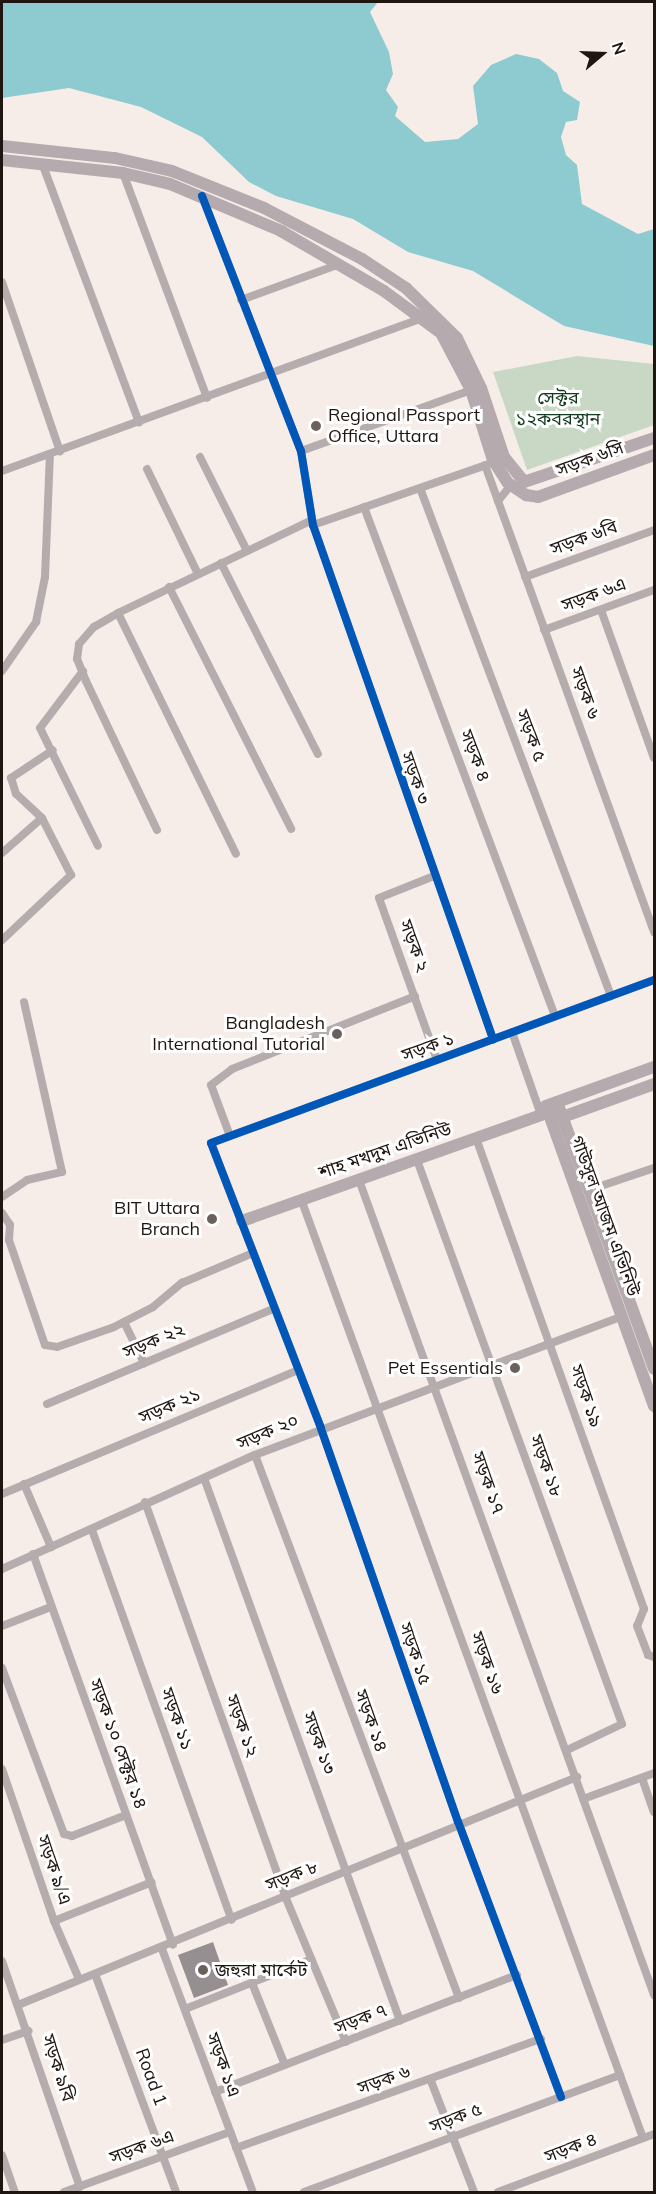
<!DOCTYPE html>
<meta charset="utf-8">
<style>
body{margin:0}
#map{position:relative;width:656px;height:2194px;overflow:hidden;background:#f6ede9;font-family:Mulish,"Noto Sans Bengali",sans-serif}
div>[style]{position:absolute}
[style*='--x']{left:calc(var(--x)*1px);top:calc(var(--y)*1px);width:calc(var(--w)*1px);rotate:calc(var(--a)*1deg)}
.green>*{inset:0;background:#c8d8c5}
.water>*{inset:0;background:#8ecbd0}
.building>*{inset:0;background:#958f91}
.street>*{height:8px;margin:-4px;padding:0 4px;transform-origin:4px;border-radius:4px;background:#b5acae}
.secondary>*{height:12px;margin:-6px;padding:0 6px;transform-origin:6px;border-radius:6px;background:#b5aaad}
.cycleway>*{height:8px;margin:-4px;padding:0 4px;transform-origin:4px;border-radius:4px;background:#0057b8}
.dots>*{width:16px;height:16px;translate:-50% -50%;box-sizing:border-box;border:3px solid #fff;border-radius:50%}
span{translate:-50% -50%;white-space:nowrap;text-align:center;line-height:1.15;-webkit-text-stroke:6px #fff;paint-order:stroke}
.park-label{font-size:18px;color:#103a1c}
.poi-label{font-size:18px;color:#1f1612}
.left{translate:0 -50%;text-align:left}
.right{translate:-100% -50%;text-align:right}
.street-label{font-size:18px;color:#1f1612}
.frame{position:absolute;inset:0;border:3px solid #1f1612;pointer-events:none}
.north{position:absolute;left:572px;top:24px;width:60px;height:60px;-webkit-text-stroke:4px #fff;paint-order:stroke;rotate:71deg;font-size:16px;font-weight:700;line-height:24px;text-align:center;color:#1f1612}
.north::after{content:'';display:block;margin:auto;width:21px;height:27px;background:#1f1612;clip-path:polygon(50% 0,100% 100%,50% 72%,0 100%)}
</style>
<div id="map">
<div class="green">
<div style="clip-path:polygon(577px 356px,654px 364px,654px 425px,527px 470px,493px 372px)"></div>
</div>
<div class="water">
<div style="clip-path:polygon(2px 2px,378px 2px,370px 12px,389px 52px,393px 74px,386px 90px,398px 107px,395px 116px,425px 142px,458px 139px,478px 124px,473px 86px,491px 65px,516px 54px,539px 59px,557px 73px,563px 91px,580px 102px,577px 120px,566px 122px,561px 137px,566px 155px,577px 165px,582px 204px,638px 234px,654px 229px,654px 346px,564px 326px,473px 271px,408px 252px,353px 219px,276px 196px,249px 182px,202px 137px,141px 107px,69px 88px,2px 98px)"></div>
</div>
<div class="building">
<div style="clip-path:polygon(213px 1942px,228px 1985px,194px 1998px,178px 1955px)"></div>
</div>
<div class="street">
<div style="--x:42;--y:163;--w:277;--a:69.5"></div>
<div style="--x:123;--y:173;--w:240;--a:69.5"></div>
<div style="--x:202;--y:196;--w:274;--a:68.8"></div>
<div style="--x:301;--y:451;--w:75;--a:80.8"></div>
<div style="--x:313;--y:525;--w:545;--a:70.7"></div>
<div style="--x:2;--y:282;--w:179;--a:71.1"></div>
<div style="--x:241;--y:300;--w:105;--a:-20"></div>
<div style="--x:301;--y:451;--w:181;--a:-19.7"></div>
<div style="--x:200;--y:457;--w:105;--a:63.4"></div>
<div style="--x:485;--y:465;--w:497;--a:70.1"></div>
<div style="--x:147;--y:469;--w:117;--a:64.1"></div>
<div style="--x:2;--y:471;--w:449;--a:-20"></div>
<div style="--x:420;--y:488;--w:543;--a:69.39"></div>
<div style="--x:498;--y:501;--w:21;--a:-51"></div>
<div style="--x:364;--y:507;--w:544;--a:69.43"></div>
<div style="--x:313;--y:525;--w:186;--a:-19.1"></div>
<div style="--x:221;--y:563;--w:214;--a:63.1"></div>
<div style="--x:525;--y:577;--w:137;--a:-20"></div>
<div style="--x:169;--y:587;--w:271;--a:63.2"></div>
<div style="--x:601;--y:610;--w:157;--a:70.3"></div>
<div style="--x:118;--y:613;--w:268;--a:63.9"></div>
<div style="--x:544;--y:630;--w:117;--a:-20"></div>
<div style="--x:2;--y:671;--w:60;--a:-55.2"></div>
<div style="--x:36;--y:622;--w:46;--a:-78.7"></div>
<div style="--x:45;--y:577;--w:123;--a:-87.7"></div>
<div style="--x:83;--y:671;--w:71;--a:127"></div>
<div style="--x:40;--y:728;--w:131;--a:63.8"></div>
<div style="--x:157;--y:830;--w:165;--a:-115.5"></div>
<div style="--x:86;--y:681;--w:24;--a:-112"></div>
<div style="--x:77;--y:659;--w:15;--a:-82"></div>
<div style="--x:79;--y:644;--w:23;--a:-49"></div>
<div style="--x:94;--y:627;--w:28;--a:-30"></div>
<div style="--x:118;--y:613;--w:215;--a:-25.6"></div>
<div style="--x:2;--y:853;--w:53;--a:-41.2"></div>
<div style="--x:434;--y:876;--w:59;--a:158.2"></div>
<div style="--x:379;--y:898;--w:172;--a:70.3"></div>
<div style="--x:2;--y:940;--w:95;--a:-43.3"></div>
<div style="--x:71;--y:875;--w:64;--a:-117"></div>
<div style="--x:42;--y:818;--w:35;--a:-137"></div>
<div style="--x:16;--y:794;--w:17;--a:-107"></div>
<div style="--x:11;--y:778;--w:50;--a:-33.7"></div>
<div style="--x:512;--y:1032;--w:88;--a:70.7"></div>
<div style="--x:230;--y:1136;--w:54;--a:-110.4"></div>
<div style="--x:211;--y:1085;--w:26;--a:-37"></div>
<div style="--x:232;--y:1069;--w:197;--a:-21.7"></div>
<div style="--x:476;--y:1138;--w:500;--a:70.37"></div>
<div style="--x:644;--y:1609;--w:18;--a:112"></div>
<div style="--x:637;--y:1626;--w:31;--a:69"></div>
<div style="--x:648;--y:1655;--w:6;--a:18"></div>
<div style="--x:417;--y:1160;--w:600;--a:70.03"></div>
<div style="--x:622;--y:1724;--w:61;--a:154.7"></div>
<div style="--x:359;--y:1180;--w:867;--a:70.1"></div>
<div style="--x:589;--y:1190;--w:69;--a:-18.7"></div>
<div style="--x:2;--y:1197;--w:30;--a:-34"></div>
<div style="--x:27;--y:1180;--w:36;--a:-13"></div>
<div style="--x:62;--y:1172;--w:174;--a:-102.6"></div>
<div style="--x:301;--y:1199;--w:999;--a:69.99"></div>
<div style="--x:2;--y:1213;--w:14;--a:56"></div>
<div style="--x:10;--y:1225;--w:15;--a:94"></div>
<div style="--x:9;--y:1240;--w:111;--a:71.1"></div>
<div style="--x:45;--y:1345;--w:12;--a:9"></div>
<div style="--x:57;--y:1347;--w:60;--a:-19.3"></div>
<div style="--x:114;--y:1327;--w:44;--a:-27.1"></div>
<div style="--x:153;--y:1307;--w:38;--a:-40"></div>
<div style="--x:182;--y:1283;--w:77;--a:-22.9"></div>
<div style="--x:124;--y:1322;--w:46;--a:64"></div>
<div style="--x:47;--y:1404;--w:245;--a:-22.8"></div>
<div style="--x:255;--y:1455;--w:580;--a:69.41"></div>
<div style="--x:204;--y:1478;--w:577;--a:70.15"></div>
<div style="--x:24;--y:1484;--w:69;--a:66.8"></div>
<div style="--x:2;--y:1494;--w:319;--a:-22.7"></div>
<div style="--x:145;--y:1502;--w:418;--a:70.4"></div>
<div style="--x:285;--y:1896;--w:158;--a:67.3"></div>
<div style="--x:92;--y:1530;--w:414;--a:70.3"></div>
<div style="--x:33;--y:1554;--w:415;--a:70.3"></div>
<div style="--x:2;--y:1569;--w:277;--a:-24.3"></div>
<div style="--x:255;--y:1455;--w:392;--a:-20.7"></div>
<div style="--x:2;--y:1626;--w:53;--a:-21.2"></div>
<div style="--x:2;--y:1668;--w:177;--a:69.5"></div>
<div style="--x:64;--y:1834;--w:8;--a:14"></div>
<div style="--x:72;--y:1836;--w:58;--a:-21.3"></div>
<div style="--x:2;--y:1769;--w:161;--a:71.1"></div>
<div style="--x:54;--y:1921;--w:63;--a:66.7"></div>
<div style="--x:642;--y:1778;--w:36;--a:71"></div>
<div style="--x:583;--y:1799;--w:76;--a:-20.1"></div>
<div style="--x:54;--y:1921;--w:105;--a:-21.7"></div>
<div style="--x:162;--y:1949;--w:259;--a:69.5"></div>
<div style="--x:2;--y:1961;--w:239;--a:71"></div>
<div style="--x:95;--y:1974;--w:233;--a:69.6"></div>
<div style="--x:252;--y:1983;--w:88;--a:68.1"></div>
<div style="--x:18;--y:2005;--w:604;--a:-22.19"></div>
<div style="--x:185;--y:2009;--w:136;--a:-21.5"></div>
<div style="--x:2;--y:2040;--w:28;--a:-19"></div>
<div style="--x:431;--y:2081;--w:119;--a:68.8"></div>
<div style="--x:215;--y:2092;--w:324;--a:-21.2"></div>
<div style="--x:561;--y:2097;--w:294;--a:-110.5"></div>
<div style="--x:458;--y:1822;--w:417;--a:-109.2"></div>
<div style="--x:321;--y:1428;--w:305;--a:-111.1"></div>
<div style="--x:211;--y:1143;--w:472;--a:-20.2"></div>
<div style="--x:236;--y:2148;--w:324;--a:-19.7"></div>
<div style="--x:2;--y:2155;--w:39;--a:71"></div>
<div style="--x:64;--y:2192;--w:177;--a:-19.9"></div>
<div style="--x:304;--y:2192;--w:337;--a:-20.3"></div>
<div style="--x:498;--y:2192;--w:166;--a:-20.4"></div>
</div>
<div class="secondary">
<div style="--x:2;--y:146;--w:114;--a:6.1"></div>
<div style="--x:115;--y:158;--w:58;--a:12.8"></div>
<div style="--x:172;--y:171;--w:99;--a:21.9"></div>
<div style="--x:264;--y:208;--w:110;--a:27.5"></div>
<div style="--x:362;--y:259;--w:53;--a:33.4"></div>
<div style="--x:406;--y:288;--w:71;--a:44.4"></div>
<div style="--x:457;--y:338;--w:55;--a:64.4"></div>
<div style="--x:481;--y:388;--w:73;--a:71.6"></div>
<div style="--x:504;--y:457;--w:32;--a:51"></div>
<div style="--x:524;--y:482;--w:137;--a:-18.7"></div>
<div style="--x:2;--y:160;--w:122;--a:6.1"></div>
<div style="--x:123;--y:173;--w:48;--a:13.2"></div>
<div style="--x:170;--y:184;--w:121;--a:22.9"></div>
<div style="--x:281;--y:231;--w:119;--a:30.2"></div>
<div style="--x:384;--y:291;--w:71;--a:36.4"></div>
<div style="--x:441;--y:333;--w:64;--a:62.2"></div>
<div style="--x:471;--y:390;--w:73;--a:72.6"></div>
<div style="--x:493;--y:460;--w:27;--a:57"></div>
<div style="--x:508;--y:483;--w:22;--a:34"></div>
<div style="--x:526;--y:495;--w:12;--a:9"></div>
<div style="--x:538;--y:497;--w:123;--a:-19.9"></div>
<div style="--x:557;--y:1102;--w:284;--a:70"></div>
<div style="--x:546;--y:1106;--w:319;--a:70.2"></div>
<div style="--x:557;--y:1119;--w:103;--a:-19.8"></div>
<div style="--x:242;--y:1221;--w:317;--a:-19.5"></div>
<div style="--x:541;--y:1115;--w:10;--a:-61"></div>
<div style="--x:546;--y:1106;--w:115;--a:-19.9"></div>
</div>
<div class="cycleway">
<div style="--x:202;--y:196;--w:274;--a:68.8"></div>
<div style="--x:301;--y:451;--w:75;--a:80.8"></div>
<div style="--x:313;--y:525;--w:545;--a:70.7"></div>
<div style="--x:561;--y:2097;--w:294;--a:-110.5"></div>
<div style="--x:458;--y:1822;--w:417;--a:-109.2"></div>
<div style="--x:321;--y:1428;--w:305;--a:-111.1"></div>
<div style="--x:211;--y:1143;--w:472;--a:-20.2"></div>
</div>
<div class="dots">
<div style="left:316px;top:426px;background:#6a615d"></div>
<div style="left:337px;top:1034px;background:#6a615d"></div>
<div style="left:212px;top:1219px;background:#6a615d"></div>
<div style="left:515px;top:1368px;background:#6a615d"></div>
<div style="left:203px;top:1970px;background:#6a615d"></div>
</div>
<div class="park-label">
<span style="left:558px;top:409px">সেক্টর<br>১২কবরস্থান</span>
</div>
<div class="poi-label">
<span class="left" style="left:328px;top:426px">Regional Passport<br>Office, Uttara</span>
<span class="right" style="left:325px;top:1034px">Bangladesh<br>International Tutorial</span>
<span class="right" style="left:200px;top:1219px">BIT Uttara<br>Branch</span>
<span class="right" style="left:503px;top:1368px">Pet Essentials</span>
<span class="left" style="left:215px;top:1970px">জহুরা মার্কেট</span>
</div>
<div class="street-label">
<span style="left:590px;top:459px;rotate:-20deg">সড়ক ৬সি</span>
<span style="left:584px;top:538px;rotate:-20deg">সড়ক ৬বি</span>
<span style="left:594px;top:595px;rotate:-20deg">সড়ক ৬এ</span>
<span style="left:585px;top:693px;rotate:70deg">সড়ক ৬</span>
<span style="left:531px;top:736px;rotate:69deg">সড়ক ৫</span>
<span style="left:475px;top:756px;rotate:69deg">সড়ক ৪</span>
<span style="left:415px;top:778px;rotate:71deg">সড়ক ৩</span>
<span style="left:414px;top:946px;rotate:70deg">সড়ক ২</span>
<span style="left:428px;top:1047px;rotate:-20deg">সড়ক ১</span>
<span style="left:385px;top:1151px;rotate:-19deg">শাহ মখদুম এভিনিউ</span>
<span style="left:605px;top:1216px;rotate:70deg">গাউসুল আজম এভিনিউ</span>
<span style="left:154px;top:1341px;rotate:-23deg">সড়ক ২২</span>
<span style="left:586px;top:1396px;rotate:71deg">সড়ক ১৯</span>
<span style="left:170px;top:1406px;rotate:-23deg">সড়ক ২১</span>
<span style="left:268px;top:1432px;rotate:-23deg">সড়ক ২০</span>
<span style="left:546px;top:1466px;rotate:70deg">সড়ক ১৮</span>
<span style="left:488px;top:1483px;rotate:70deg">সড়ক ১৭</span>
<span style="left:415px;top:1654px;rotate:71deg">সড়ক ১৫</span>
<span style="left:487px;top:1663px;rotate:70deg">সড়ক ১৬</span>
<span style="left:177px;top:1719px;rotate:70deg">সড়ক ১১</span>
<span style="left:371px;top:1721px;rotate:70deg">সড়ক ১৪</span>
<span style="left:242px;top:1726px;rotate:70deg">সড়ক ১২</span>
<span style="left:319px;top:1743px;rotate:70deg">সড়ক ১৩</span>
<span style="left:118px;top:1744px;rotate:70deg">সড়ক ১০ সেক্টর ১৪</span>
<span style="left:54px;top:1870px;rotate:71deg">সড়ক ৯/এ</span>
<span style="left:292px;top:1876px;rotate:-22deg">সড়ক ৮</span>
<span style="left:361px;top:2019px;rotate:-21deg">সড়ক ৭</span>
<span style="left:223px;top:2065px;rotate:70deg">সড়ক ১এ</span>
<span style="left:58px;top:2068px;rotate:72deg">সড়ক ৯বি</span>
<span style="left:151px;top:2077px;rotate:70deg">Road 1</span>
<span style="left:384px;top:2080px;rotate:-19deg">সড়ক ৬</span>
<span style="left:456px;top:2118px;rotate:-21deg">সড়ক ৫</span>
<span style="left:142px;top:2147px;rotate:-20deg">সড়ক ৬এ</span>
<span style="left:571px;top:2148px;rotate:-21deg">সড়ক ৪</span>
</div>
<div class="frame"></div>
<div class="north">N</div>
</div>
